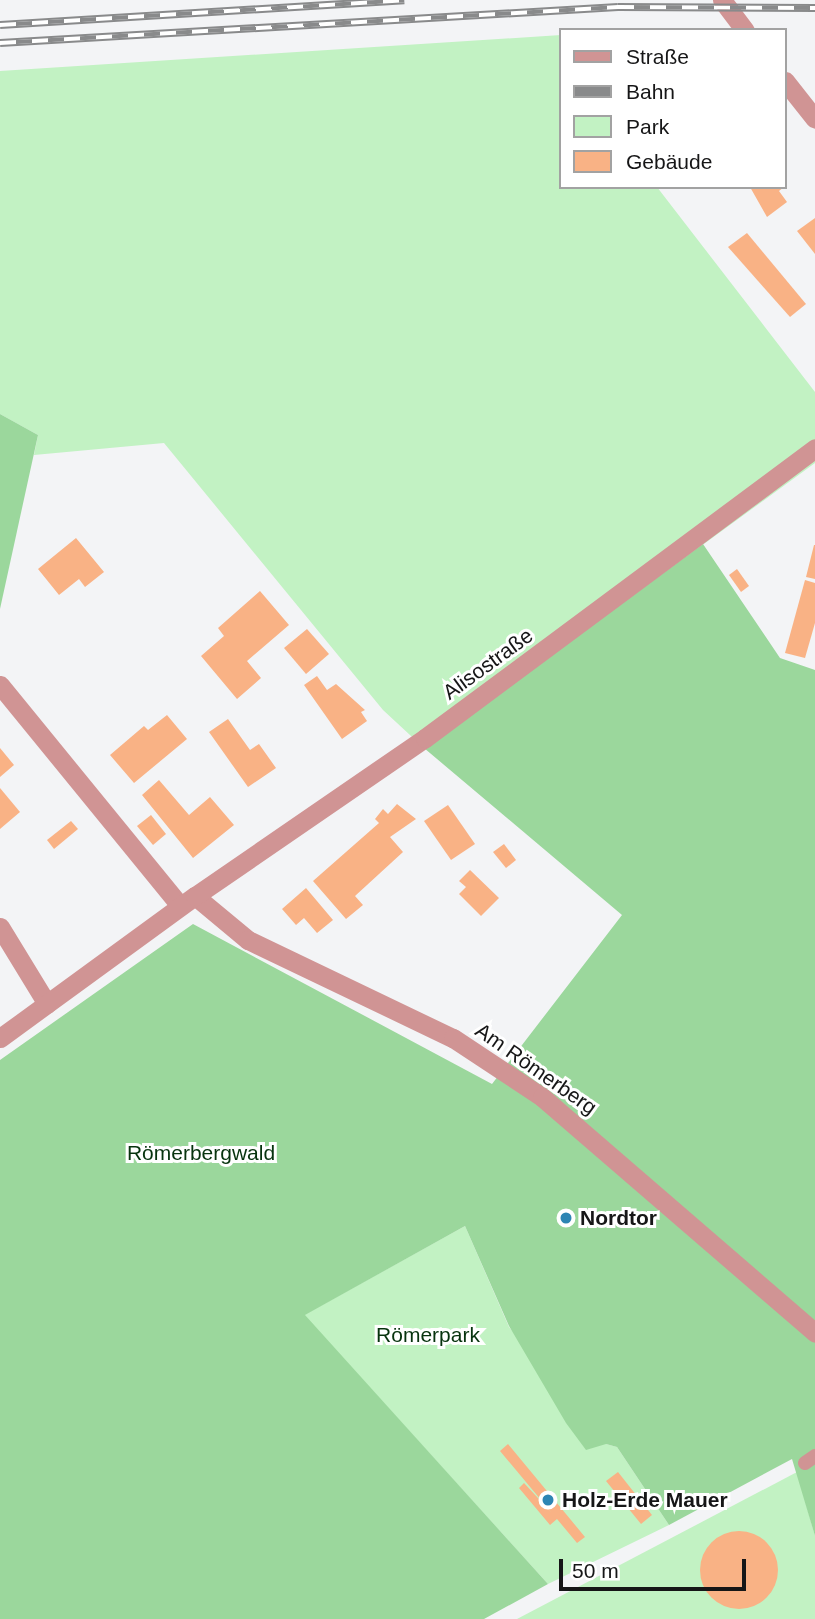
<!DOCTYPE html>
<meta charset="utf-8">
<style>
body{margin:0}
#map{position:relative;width:815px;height:1619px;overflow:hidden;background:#f3f4f6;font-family:Arial,sans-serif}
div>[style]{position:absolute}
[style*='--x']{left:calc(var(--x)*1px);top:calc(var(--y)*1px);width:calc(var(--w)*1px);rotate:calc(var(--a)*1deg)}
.green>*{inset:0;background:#c2f2c3}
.forest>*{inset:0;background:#9bd79c}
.building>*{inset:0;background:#f9b285}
.round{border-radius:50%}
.service>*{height:14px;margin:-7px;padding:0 7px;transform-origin:7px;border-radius:7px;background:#d09494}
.minor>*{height:19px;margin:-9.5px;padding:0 9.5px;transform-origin:9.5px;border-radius:9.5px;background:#d09494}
.tertiary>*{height:19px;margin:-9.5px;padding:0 9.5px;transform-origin:9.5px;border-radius:9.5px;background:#d09494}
.rail>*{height:8px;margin-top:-4px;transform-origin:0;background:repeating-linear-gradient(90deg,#fff 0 16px,#898a8b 0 32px);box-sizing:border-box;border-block:2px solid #898a8b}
.dots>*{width:19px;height:19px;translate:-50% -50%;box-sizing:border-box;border:4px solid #fff;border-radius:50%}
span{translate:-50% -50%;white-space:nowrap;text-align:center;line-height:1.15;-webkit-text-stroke:6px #fff;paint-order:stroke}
.street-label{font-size:21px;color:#161617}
.park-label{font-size:21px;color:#07330e}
.poi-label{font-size:21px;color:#161617;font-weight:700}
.left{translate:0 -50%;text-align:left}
.legend{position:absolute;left:559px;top:28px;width:228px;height:161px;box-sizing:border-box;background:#fff;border:2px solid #a2a2a2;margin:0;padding:9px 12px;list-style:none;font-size:21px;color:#161617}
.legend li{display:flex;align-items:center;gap:14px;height:35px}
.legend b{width:35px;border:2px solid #a2a2a2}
.scale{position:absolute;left:559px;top:1559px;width:187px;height:32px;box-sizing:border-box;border:4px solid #161617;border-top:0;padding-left:9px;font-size:21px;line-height:24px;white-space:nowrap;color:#161617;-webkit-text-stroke:5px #fff;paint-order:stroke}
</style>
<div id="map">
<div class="green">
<div style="clip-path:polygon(561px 35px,561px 187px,657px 187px,815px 392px,815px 463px,424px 748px,383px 710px,164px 443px,34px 455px,38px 435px,0 414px,0 71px)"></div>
<div style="clip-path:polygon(465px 1226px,509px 1327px,606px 1444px,617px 1447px,669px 1525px,548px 1584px,304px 1315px)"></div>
<div style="clip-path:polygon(797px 1472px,815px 1536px,815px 1619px,517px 1619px)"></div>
</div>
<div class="forest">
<div style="clip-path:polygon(0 414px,38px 435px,0 609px)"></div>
<div style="clip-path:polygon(703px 544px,780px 658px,815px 670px,815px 1536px,792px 1459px,669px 1525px,617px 1447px,606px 1444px,586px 1450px,566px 1423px,509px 1326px,465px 1226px,305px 1315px,548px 1584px,484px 1619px,0 1619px,0 1060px,193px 924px,492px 1084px,622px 915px,424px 748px)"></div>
</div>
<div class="building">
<div style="clip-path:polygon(750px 187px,784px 187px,779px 191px,787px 202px,767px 217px)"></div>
<div style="clip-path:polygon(815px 218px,815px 254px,797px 231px)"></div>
<div style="clip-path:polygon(747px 233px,806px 304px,790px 317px,728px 247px)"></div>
<div style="clip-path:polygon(76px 538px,104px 572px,85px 587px,79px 579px,59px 595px,38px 569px)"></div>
<div style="clip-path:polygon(814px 545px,815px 545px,815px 579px,806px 577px)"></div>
<div style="clip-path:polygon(737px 569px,749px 586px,741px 592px,729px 575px)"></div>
<div style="clip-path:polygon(805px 580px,815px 583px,815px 623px,805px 658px,785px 653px)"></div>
<div style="clip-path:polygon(260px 591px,289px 625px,247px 661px,261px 678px,237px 699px,201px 656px,224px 636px,218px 628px)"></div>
<div style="clip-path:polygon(307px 629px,329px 654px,306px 674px,284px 648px)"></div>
<div style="clip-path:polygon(317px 676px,327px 690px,336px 684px,365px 710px,361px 712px,367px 721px,342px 739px,304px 685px)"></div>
<div style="clip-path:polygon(167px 715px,187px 739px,134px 783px,110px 755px,144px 726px,148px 730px)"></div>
<div style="clip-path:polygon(228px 719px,250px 750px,259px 744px,276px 768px,248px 787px,209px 732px)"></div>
<div style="clip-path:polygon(0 748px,14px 765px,0 777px)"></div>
<div style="clip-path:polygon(159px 780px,189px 815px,210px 797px,234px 825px,193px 858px,142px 795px)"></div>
<div style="clip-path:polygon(0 788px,20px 812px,0 829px)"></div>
<div style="clip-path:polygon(397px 804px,416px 819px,390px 837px,403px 852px,355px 896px,363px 905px,346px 919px,313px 881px,379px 823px,375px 819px,383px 809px,388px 814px)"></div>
<div style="clip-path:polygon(448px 805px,475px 844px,451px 860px,424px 821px)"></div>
<div style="clip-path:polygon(151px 815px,166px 834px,153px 845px,137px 826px)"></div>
<div style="clip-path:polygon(71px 821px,78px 829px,54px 849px,47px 840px)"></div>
<div style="clip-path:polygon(504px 844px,516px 860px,506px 868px,493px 852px)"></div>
<div style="clip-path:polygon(470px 870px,499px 898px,481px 916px,459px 894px,466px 887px,459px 881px)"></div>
<div style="clip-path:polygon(306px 888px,333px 920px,317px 933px,304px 918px,296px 925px,282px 909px)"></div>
<div style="clip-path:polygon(508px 1444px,585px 1537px,577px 1543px,557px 1519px,550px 1525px,519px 1488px,524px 1483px,551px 1512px,500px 1451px)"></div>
<div style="clip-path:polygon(618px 1472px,652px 1515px,641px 1524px,606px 1481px)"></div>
<div class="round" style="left:700px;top:1531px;width:78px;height:78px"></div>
</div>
<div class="service">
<div style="--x:805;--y:1463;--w:12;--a:-35"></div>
</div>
<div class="minor">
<div style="--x:0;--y:685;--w:285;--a:50.8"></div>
<div style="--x:195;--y:896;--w:69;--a:39.7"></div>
<div style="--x:248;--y:940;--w:227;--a:25.6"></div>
<div style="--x:453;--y:1038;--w:107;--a:33.5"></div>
<div style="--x:542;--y:1097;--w:361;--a:40.8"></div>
<div style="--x:0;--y:927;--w:90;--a:58.6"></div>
<div style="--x:0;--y:1038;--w:241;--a:-36.1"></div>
<div style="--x:195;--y:896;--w:279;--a:-34.5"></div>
<div style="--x:425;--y:738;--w:486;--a:-36.6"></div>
</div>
<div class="tertiary">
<div style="--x:722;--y:0;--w:38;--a:53"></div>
<div style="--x:785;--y:81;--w:48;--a:51.7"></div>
</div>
<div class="rail">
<div style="--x:0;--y:25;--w:405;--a:-3.5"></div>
<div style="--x:0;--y:43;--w:619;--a:-3.33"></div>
<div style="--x:618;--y:7;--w:197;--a:0.3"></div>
</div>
<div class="dots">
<div style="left:566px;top:1218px;background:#2d85b3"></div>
<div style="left:548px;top:1500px;background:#2d85b3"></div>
</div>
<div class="street-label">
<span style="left:488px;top:664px;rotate:-36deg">Alisostraße</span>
<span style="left:536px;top:1069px;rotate:35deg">Am Römerberg</span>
</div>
<div class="park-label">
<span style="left:201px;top:1153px">Römerbergwald</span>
<span style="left:428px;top:1335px">Römerpark</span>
</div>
<div class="poi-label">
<span class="left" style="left:580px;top:1218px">Nordtor</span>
<span class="left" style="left:562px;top:1500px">Holz-Erde Mauer</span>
</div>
<ul class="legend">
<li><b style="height:9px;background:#d09494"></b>Straße</li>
<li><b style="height:9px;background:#898a8b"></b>Bahn</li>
<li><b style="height:19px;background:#c2f2c3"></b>Park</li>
<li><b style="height:19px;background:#f9b285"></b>Gebäude</li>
</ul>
<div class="scale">50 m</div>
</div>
